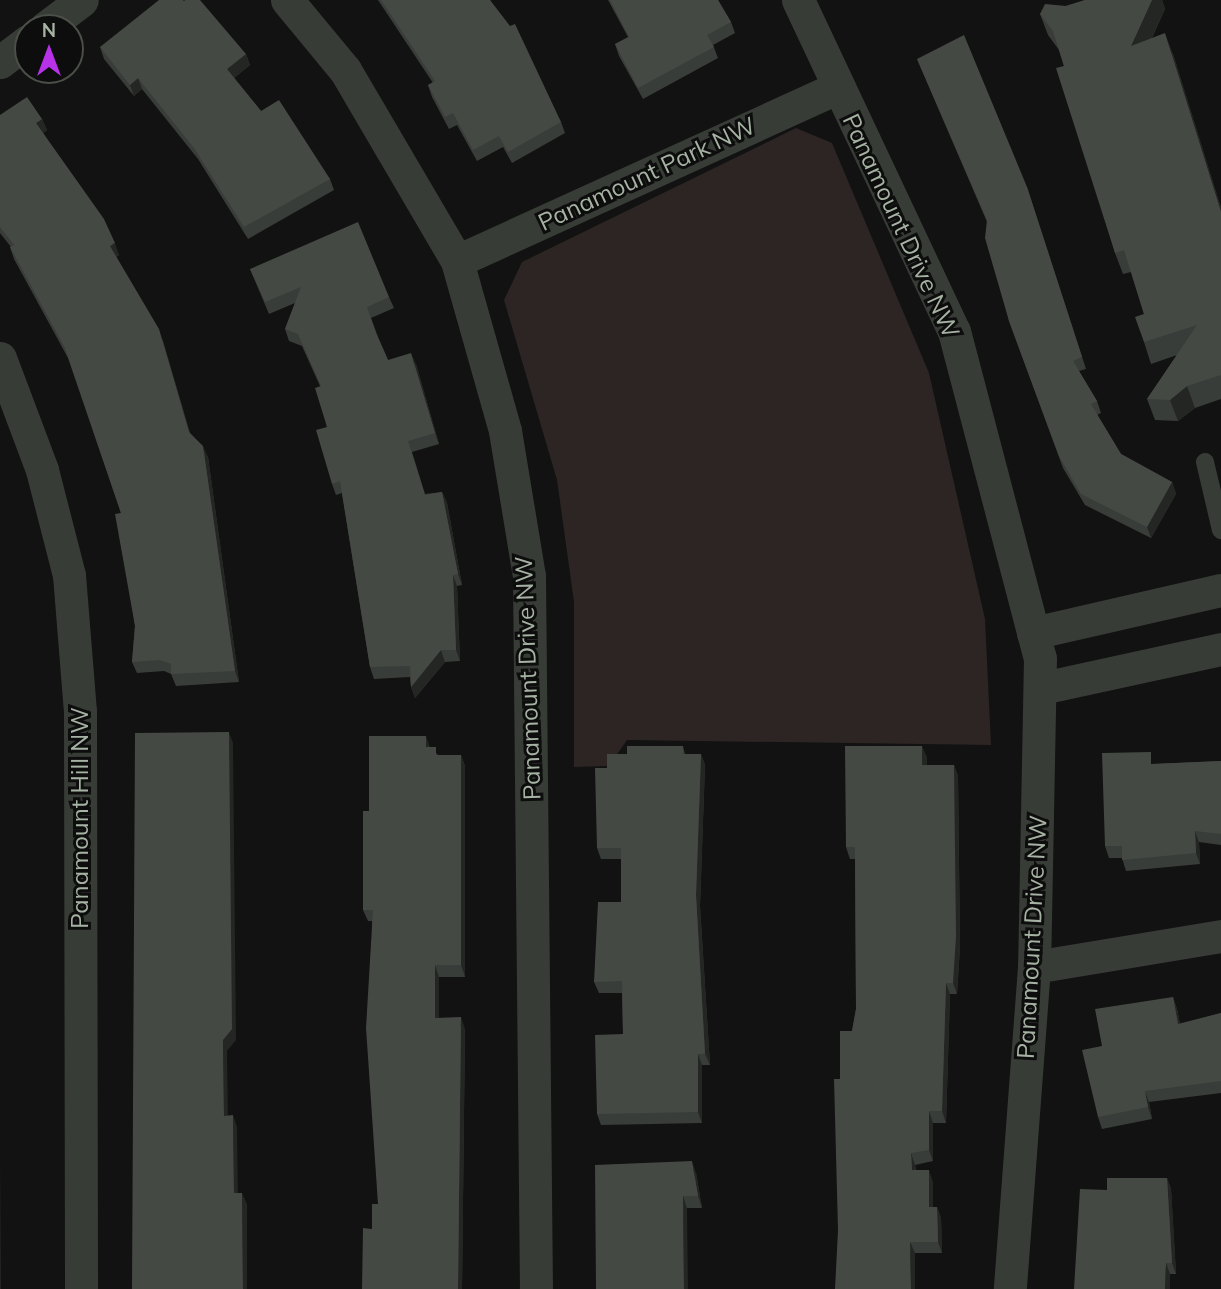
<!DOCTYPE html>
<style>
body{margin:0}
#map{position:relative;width:1221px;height:1289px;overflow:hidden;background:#111211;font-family:Mulish,sans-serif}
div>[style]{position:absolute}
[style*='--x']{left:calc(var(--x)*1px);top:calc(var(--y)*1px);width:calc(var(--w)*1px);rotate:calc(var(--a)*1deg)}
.green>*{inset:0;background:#2c2523}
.service>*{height:18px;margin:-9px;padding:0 9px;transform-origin:9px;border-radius:9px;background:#383c37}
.minor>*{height:33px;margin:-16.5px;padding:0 16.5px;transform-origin:16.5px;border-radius:16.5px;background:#383c37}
.wall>*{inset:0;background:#393d39}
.shaded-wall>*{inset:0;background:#242624}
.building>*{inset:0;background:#454944}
span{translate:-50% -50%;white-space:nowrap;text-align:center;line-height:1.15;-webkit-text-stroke:6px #0c0d0c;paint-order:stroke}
.street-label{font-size:24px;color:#a6b2a3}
.north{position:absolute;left:14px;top:14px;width:70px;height:70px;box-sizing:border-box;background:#0c0d0c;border:2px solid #4a4f48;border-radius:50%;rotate:0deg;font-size:19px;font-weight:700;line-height:28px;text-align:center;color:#a6b2a3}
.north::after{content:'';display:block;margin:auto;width:24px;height:32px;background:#b832e9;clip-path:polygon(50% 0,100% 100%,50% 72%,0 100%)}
</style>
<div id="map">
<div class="green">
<div style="clip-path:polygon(796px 128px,832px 143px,929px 373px,985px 619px,991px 745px,627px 740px,609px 766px,574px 767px,574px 602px,557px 480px,504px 300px,522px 262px)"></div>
</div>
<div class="service">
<div style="--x:1205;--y:462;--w:70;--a:76.8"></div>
</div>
<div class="minor">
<div style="--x:287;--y:0;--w:91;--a:50.4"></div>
<div style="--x:345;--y:70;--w:221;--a:59.6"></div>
<div style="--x:457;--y:261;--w:177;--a:74.2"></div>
<div style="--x:505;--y:431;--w:147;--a:80.6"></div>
<div style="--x:529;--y:576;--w:713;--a:89.44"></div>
<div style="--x:798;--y:0;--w:366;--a:64.8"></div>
<div style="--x:954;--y:331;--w:338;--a:75.3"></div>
<div style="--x:1040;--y:658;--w:309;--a:91.1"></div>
<div style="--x:1034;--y:967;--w:323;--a:94.3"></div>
<div style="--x:45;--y:28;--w:46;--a:-37.1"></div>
<div style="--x:0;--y:62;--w:35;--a:-37"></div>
<div style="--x:457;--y:261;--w:417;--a:-24.5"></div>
<div style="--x:0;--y:358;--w:120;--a:69.4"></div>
<div style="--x:42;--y:470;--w:108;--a:75.6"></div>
<div style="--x:69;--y:575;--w:136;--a:85.4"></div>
<div style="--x:80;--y:711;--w:578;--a:89.9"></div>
<div style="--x:1033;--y:633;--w:193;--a:-12.9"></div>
<div style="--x:1042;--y:688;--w:183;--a:-12.3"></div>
<div style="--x:1034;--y:967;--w:190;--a:-9.4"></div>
</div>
<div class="wall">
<div style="clip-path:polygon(378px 0,490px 0,561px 122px,565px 133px,512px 163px,503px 147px,477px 161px,457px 125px,449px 129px,432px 97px,428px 85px,433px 83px)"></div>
<div style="clip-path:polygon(608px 0,718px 0,731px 22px,735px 33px,713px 45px,718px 58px,643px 99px,619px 56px,615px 44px,628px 37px)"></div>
<div style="clip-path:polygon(1085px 0,1162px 0,1165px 9px,1152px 38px,1173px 54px,1221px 208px,1221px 399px,1195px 408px,1178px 421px,1155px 420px,1147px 399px,1177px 355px,1151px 364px,1144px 342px,1144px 314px,1131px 272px,1123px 274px,1115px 253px,1064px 66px,1059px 50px,1048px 35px,1040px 14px)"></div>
<div style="clip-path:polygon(100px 47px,246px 54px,250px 65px,234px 78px,261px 111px,330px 179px,334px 190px,248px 239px,198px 159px,142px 89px,134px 96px,104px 59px)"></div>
<div style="clip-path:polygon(917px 59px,1027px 187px,1086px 369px,1079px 371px,1097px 401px,1101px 413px,1097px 415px,1121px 454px,1172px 482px,1176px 494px,1151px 538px,1085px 505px,1063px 468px,1009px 321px,987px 222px)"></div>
<div style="clip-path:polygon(0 115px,42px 119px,47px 130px,43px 133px,119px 255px,116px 257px,163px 341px,190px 433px,208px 457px,239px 682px,176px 686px,171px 674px,164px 671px,137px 673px,132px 662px,135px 626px,121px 513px,68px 358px,14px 259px,10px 247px,11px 247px,0 233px)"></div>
<div style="clip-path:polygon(250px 269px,389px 297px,394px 308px,371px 318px,378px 337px,388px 360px,416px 364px,439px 444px,412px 452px,425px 494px,442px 492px,447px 503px,462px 585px,457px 586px,460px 661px,445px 662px,415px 698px,411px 687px,410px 677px,374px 679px,370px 667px,342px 493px,336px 495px,332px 484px,327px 427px,320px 386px,302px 346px,289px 341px,285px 329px,295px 303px,269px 314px)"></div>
<div style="clip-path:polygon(683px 746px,685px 754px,701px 754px,705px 765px,700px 906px,710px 1065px,702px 1065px,702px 1123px,601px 1125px,597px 1114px,623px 1034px,622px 993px,599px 993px,594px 982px,621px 902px,621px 859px,601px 859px,597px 848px,607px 768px,627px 754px)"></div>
<div style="clip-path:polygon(430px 747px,438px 755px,461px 755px,465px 766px,465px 977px,439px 977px,439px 1018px,465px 1029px,462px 1289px,362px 1289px,378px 1204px,372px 921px,368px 921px,363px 910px,369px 811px)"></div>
<div style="clip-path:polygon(927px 757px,927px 765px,954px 765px,958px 776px,960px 947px,957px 994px,950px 994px,946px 1123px,933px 1123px,933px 1161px,915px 1165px,916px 1170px,933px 1182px,933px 1207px,937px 1207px,941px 1218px,942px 1253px,915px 1253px,838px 1230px,840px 1079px,852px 1031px,856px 1009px,855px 859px,850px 859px,846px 847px)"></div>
<div style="clip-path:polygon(1221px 761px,1221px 845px,1199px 842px,1200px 864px,1126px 871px,1122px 858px,1109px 858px,1105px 846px,1155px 764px)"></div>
<div style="clip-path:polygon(1173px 997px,1177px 1009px,1180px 1024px,1221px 1013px,1221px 1093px,1149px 1102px,1152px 1119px,1102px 1129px,1098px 1117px,1102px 1046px)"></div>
<div style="clip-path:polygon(696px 1173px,702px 1208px,687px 1208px,596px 1289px)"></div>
<div style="clip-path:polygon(1167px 1178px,1171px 1189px,1176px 1274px,1170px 1274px,1107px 1190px)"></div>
</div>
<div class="shaded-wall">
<div style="clip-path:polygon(1152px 0,1162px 0,1165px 9px,1138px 67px,1131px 46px)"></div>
<div style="clip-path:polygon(1165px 33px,1173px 54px,1221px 208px,1221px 212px)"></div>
<div style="clip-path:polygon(246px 54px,250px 65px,231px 80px,227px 69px)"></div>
<div style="clip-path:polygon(138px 78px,142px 89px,134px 96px,130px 85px)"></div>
<div style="clip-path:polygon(42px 119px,47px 130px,41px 135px,36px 123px)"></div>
<div style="clip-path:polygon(115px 243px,119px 255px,114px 258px,110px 246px)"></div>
<div style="clip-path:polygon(159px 329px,163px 341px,193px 444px,189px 432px)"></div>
<div style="clip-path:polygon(411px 353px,416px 364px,439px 444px,435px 433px)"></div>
<div style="clip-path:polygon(1187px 386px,1195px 408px,1178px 421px,1170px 400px)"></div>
<div style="clip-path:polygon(203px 446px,208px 457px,239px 682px,235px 671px)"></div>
<div style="clip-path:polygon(1172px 482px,1176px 494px,1151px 538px,1147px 527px)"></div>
<div style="clip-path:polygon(442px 492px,447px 503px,462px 585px,458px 574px)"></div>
<div style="clip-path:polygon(453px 575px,457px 586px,460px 661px,456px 650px)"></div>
<div style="clip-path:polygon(441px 650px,445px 662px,415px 698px,411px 687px)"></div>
<div style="clip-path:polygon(229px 732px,233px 743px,236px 1040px,227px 1051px,228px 1127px,224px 1116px,223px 1040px)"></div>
<div style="clip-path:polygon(426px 736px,430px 747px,426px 747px)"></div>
<div style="clip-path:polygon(922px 746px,927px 757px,927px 776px,922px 765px)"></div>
<div style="clip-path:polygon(701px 754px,705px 765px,700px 906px,710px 1065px,705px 1054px,696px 895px)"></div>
<div style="clip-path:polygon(461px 755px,465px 766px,465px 977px,461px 965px)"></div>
<div style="clip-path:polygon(954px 765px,958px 776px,960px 947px,957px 994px,953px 983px)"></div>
<div style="clip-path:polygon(1195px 831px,1199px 842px,1200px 864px,1196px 853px)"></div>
<div style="clip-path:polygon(435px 965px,439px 977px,439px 1029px,435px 1018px)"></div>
<div style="clip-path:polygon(946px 983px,950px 994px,946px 1123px,942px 1111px)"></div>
<div style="clip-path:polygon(1173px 997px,1177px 1009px,1182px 1035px,1178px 1024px)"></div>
<div style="clip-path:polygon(461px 1017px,465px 1029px,462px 1289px,458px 1289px)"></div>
<div style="clip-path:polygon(698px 1054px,702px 1065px,702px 1123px,698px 1112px)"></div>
<div style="clip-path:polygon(1145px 1091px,1149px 1102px,1152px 1119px,1148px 1107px)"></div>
<div style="clip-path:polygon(929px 1111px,933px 1123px,933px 1161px,929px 1150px)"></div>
<div style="clip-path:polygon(233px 1115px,237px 1127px,238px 1205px,234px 1193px)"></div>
<div style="clip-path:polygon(0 1152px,1px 1289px,0 1289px)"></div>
<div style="clip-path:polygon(911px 1153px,915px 1165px,917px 1182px,912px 1170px)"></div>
<div style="clip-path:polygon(692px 1161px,696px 1173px,702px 1208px,698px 1196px)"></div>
<div style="clip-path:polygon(929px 1170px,933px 1182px,933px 1218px,929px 1207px)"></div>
<div style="clip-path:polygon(1167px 1178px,1171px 1189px,1176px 1274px,1172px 1263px)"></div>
<div style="clip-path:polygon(242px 1193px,247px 1204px,247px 1289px,243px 1289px)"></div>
<div style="clip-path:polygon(683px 1196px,687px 1208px,688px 1289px,684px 1289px)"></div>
<div style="clip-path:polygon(937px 1207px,941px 1218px,942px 1253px,938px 1242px)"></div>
<div style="clip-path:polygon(910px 1242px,915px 1253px,915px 1289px,911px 1289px)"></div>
<div style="clip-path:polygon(1166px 1263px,1170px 1274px,1170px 1289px,1165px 1289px)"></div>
</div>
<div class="building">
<div style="clip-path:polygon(159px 0,183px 0,184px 1px,185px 0,200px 0,246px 54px,227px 69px,261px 111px,279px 100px,330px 179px,244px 227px,194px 148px,138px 78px,130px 85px,100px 47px)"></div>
<div style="clip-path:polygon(381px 0,490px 0,510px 26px,515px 24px,561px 122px,508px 152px,499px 136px,473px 150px,453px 113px,445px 117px,428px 85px,435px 81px)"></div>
<div style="clip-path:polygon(610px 0,718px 0,731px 22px,707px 35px,714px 47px,638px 88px,615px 44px,629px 37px)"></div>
<div style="clip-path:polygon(1085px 0,1152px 0,1131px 46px,1165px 33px,1221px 212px,1221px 375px,1187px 386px,1170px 400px,1147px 399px,1197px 325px,1144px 342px,1135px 317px,1144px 314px,1124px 250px,1115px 253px,1056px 68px,1064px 66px,1053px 31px,1040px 14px,1045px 4px,1066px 6px)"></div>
<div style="clip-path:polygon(964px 35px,1027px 187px,1082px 357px,1073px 361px,1097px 401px,1091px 404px,1121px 454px,1172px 482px,1147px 527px,1081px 494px,1059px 456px,1009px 321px,985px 238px,987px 220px,917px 59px)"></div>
<div style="clip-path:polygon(27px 97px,42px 119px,36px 123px,104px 219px,115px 243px,110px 246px,159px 329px,189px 432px,203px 446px,235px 671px,171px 674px,171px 664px,160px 660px,132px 662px,135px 626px,115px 514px,121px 513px,65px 348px,10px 247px,14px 245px,0 227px,0 115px)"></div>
<div style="clip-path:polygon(358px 222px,389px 297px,367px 307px,376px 333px,388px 360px,411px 353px,435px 433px,408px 441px,425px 495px,442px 492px,458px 574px,453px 575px,456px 650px,441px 650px,411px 687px,410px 666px,370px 667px,340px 481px,332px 484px,316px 430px,327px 427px,315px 388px,321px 386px,298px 334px,285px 329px,301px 287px,265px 302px,250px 269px)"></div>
<div style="clip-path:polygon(229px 732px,232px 1029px,223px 1040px,224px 1116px,233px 1115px,234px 1193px,242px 1193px,243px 1289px,132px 1289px,135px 733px)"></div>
<div style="clip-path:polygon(369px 736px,426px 736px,426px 747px,436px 747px,436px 755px,461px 755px,461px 965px,435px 965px,435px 1018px,461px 1017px,458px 1289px,362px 1289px,363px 1228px,372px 1229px,372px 1204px,378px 1204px,366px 1028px,373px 910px,363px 910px,363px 811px,369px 811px)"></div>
<div style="clip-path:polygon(627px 746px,683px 746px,683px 754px,701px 754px,696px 895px,705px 1054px,698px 1054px,698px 1112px,597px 1114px,595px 1035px,623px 1034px,622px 981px,594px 982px,598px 902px,621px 902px,621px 848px,597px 848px,595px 768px,607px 768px,607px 754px,627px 754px)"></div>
<div style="clip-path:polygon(845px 746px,922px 746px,922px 765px,954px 765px,956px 936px,953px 983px,946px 983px,942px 1111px,929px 1111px,929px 1150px,911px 1153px,912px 1170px,929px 1170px,929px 1207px,937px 1207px,938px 1242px,910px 1242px,911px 1289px,835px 1289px,838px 1230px,834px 1079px,840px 1079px,840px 1031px,852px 1031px,856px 1009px,855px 847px,846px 847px)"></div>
<div style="clip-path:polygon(1151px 752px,1151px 764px,1221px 761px,1221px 834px,1195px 831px,1196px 853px,1122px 860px,1122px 846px,1105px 846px,1102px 753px)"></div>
<div style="clip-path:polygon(1173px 997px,1178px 1024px,1221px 1013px,1221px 1081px,1145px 1091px,1148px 1107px,1098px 1117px,1082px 1050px,1102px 1046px,1095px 1009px)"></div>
<div style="clip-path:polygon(692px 1161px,698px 1196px,683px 1196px,684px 1289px,596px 1289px,595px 1165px)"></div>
<div style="clip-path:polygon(1107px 1178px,1167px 1178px,1172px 1263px,1166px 1263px,1165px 1289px,1074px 1289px,1080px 1189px,1107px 1190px)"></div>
</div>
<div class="street-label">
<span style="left:647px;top:174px;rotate:-25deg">Panamount Park NW</span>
<span style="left:901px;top:226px;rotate:65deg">Panamount Drive NW</span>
<span style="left:528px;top:678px;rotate:-92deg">Panamount Drive NW</span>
<span style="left:80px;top:818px;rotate:-90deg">Panamount Hill NW</span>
<span style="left:1032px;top:937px;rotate:-87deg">Panamount Drive NW</span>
</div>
<div class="north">N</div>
</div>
